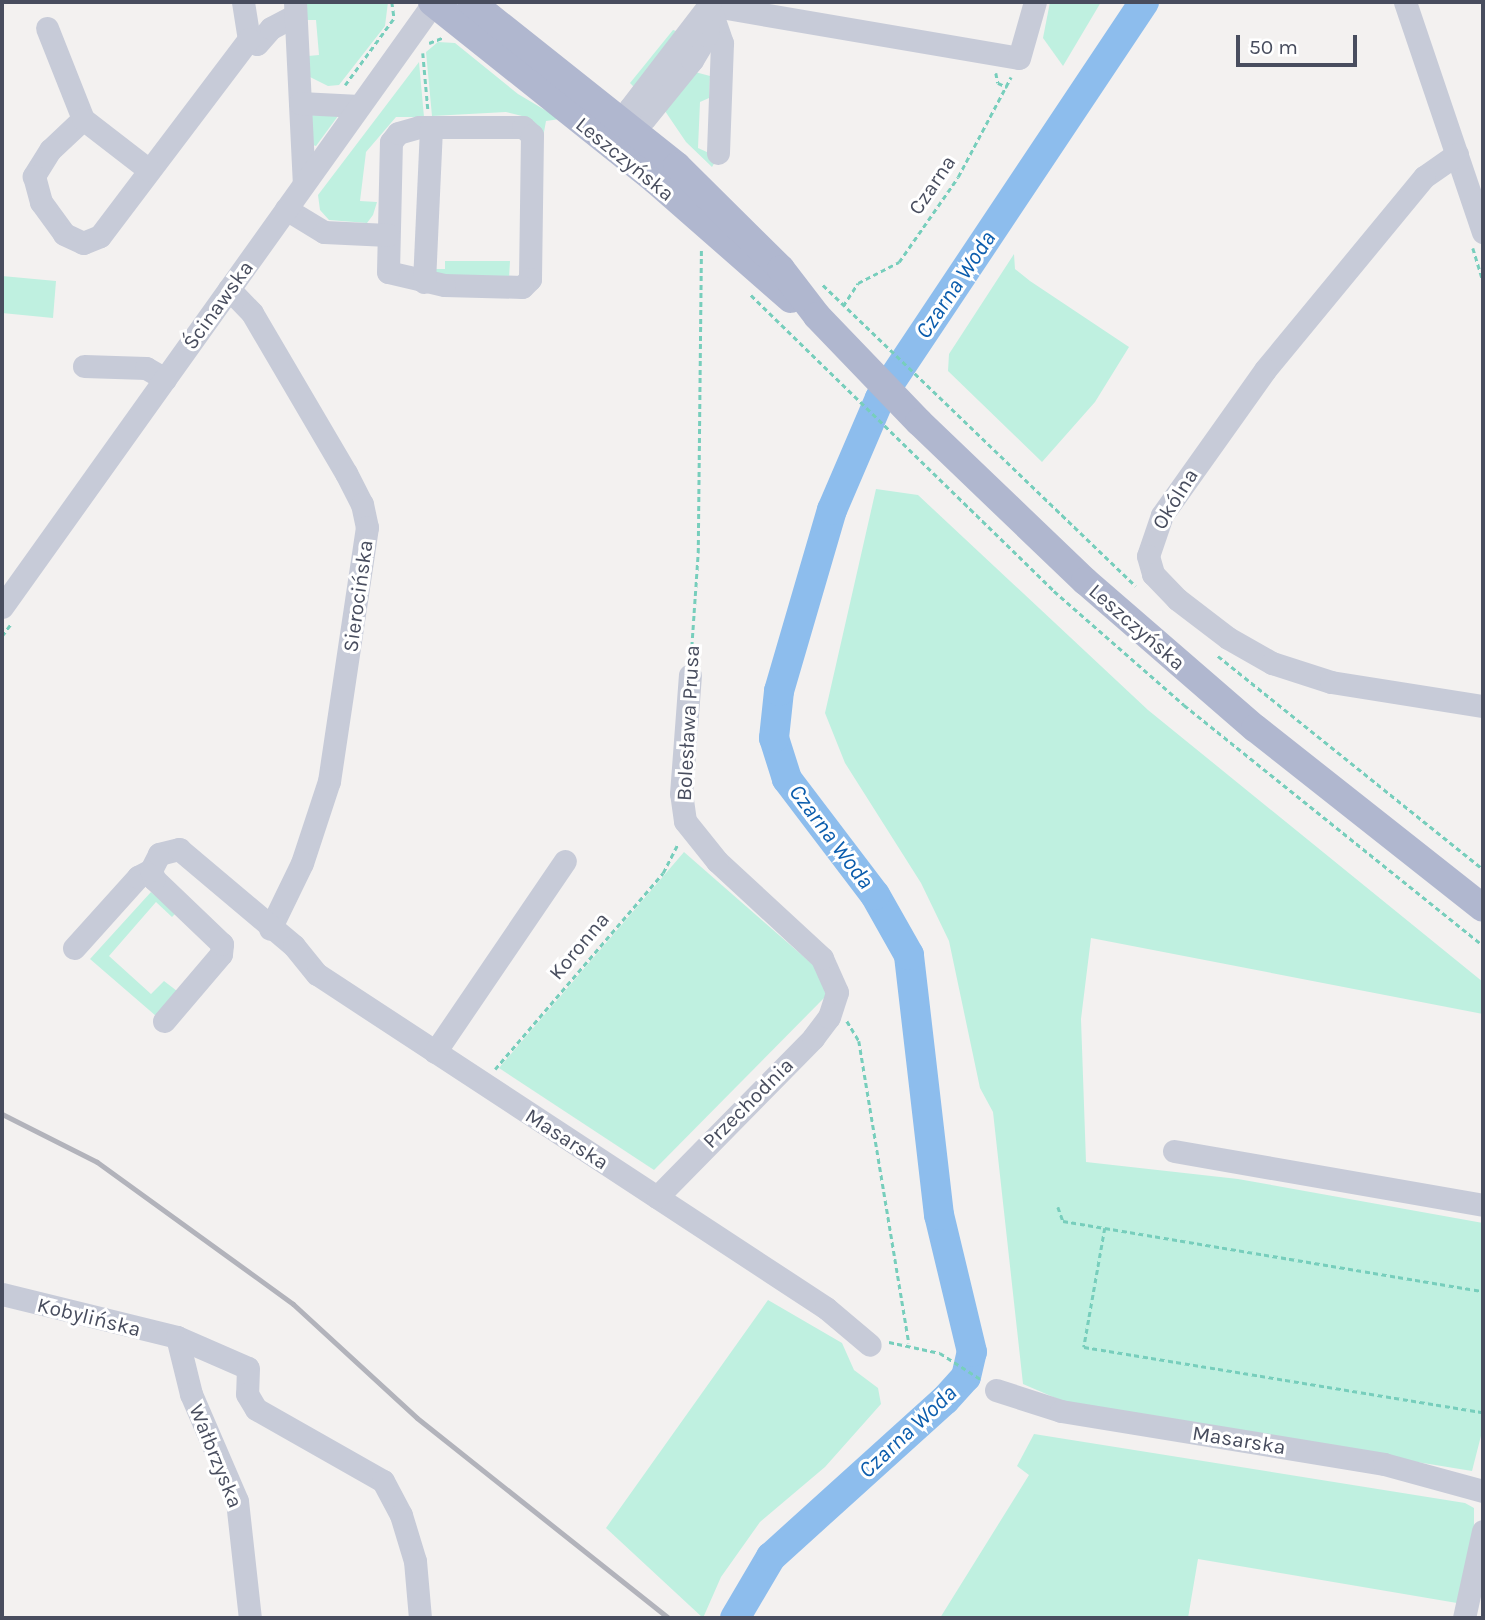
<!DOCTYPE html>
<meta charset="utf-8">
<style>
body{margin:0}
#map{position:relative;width:1485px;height:1620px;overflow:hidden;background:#f3f1f0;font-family:Karla,sans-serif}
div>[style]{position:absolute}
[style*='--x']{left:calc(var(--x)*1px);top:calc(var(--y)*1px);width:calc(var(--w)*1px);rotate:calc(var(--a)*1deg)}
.green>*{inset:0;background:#bff0e0}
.river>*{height:30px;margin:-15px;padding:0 15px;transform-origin:15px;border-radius:15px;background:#8dbded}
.path>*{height:2.5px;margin-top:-1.25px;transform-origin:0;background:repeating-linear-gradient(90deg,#77cebc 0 5px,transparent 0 8.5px)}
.minor>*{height:23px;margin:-11.5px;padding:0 11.5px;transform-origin:11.5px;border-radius:11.5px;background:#c7cbd8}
.major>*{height:28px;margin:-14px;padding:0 14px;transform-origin:14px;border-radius:14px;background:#b0b7cf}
.rail>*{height:5px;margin:-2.5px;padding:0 2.5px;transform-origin:2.5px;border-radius:2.5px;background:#b2b3bb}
span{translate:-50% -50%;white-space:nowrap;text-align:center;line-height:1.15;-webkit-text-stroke:6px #fff;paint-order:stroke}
.street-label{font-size:21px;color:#484d5e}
.water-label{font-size:23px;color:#0c5dad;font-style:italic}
.frame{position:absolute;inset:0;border:4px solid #484d5e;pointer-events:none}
.scale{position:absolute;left:1236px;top:35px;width:121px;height:32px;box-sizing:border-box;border:4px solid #484d5e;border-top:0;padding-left:9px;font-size:21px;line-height:24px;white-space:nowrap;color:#484d5e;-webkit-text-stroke:5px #fff;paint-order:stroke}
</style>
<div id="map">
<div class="green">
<div style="clip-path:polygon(303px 2px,388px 2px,385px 26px,339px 85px,328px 86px,310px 77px,308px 56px,319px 55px,316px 20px,306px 20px)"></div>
<div style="clip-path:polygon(1050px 2px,1101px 2px,1063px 66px,1043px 38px)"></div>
<div style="clip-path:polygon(673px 30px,676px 31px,634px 87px,630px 83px)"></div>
<div style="clip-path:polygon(438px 42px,455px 43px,518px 94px,560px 119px,546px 121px,540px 154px,522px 116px,506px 112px,432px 116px,426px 52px)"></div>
<div style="clip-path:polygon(419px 62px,424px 117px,396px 117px,366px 152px,360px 201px,377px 202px,373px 215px,367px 223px,329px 220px,320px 210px,318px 195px)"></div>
<div style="clip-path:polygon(695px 72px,710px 76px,709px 98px,700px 102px,698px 148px,718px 157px,712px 167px,686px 142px,665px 111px)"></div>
<div style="clip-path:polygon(311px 115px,338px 116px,316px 146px,313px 145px)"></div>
<div style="clip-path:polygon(1014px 254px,1015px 269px,1030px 281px,1129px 347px,1095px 402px,1042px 462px,948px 371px,949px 354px)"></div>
<div style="clip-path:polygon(445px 261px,510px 261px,509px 278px,442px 280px,433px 269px,445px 269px)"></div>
<div style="clip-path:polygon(2px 276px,56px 281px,53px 318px,2px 313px)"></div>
<div style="clip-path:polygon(876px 489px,918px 495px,1148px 710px,1483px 982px,1483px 1014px,1091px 938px,1081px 1019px,1086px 1162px,1238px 1179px,1483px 1223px,1483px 1428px,1472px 1471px,1074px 1406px,1023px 1384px,993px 1112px,980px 1088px,949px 941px,921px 883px,845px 763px,825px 713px)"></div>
<div style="clip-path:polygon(684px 852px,819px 970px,826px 996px,654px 1170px,499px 1068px)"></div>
<div style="clip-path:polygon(151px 892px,176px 913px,172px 917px,156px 902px,109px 956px,151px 994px,164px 981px,177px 991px,156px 1016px,90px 959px)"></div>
<div style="clip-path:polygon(768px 1300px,842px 1343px,854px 1370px,878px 1388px,881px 1404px,825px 1467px,760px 1522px,721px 1577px,703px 1618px,606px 1528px)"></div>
<div style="clip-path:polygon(1034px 1434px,1465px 1503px,1474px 1508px,1474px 1539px,1457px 1603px,1198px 1559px,1188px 1618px,940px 1618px,1029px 1475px,1017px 1466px)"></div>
</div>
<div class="river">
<div style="--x:735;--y:1618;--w:71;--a:-59.5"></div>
<div style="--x:771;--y:1557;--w:234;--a:-42.1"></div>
<div style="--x:945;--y:1400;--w:31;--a:-48"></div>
<div style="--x:966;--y:1377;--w:26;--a:-77"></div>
<div style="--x:972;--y:1352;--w:141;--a:-103.5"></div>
<div style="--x:939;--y:1215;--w:262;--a:-96.6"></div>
<div style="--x:909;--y:955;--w:69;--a:-119.5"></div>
<div style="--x:875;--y:895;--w:146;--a:-127.2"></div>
<div style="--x:787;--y:779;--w:43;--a:-107.6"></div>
<div style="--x:774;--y:738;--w:47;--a:-83.9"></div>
<div style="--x:779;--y:691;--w:189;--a:-73.7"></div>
<div style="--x:832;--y:510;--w:122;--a:-66.8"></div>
<div style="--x:880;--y:398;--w:476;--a:-56.3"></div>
</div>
<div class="path">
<div style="--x:392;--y:2;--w:15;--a:82"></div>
<div style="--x:429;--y:43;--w:14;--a:-21"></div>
<div style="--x:423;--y:53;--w:56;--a:84.9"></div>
<div style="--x:996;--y:73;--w:10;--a:79"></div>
<div style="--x:998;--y:83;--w:10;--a:24"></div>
<div style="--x:345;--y:85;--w:83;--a:-53.8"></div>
<div style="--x:1473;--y:248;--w:34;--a:73"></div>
<div style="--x:823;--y:285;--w:434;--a:43.9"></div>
<div style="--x:751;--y:295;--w:424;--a:44.3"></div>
<div style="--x:1054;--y:591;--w:173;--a:41.2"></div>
<div style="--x:1184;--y:705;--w:383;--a:38.8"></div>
<div style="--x:843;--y:306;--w:27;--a:-57"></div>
<div style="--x:858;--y:283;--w:46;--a:-27.1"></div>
<div style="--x:899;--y:262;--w:103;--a:-55.2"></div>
<div style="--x:958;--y:177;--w:113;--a:-62.1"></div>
<div style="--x:2;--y:636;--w:14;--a:-54"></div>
<div style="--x:691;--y:655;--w:102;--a:-86.1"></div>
<div style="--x:698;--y:553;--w:304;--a:-89.4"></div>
<div style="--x:1218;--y:656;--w:340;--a:38.8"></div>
<div style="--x:847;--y:1021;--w:23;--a:59"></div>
<div style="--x:859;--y:1041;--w:306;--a:80.6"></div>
<div style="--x:495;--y:1069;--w:258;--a:-49.4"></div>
<div style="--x:663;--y:873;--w:33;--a:-63"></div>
<div style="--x:1058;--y:1207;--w:15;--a:70"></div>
<div style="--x:1063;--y:1221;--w:426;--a:9.5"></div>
<div style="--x:1105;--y:1228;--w:121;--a:100"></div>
<div style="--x:1084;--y:1347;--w:404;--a:9.3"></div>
<div style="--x:889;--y:1342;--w:52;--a:12.2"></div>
<div style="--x:940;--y:1353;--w:50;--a:32.7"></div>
</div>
<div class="minor">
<div style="--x:243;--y:2;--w:37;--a:81"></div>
<div style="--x:249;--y:39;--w:9;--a:32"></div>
<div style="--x:257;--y:44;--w:21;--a:-49"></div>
<div style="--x:271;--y:28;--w:27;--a:-28"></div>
<div style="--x:295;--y:2;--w:181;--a:87.2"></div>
<div style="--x:1405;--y:2;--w:243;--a:71.3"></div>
<div style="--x:709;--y:5;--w:314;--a:9.7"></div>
<div style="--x:1019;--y:58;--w:58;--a:-74.1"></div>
<div style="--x:711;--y:11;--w:34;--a:71"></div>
<div style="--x:722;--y:43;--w:110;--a:92.1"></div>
<div style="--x:47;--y:28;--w:98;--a:68.4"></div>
<div style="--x:83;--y:119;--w:45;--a:136.8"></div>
<div style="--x:50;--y:150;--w:31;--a:122"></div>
<div style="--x:34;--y:176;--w:27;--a:75"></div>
<div style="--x:41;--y:202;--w:39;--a:54"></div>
<div style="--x:64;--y:234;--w:21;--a:25"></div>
<div style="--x:83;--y:243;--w:18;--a:-22"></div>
<div style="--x:100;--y:236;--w:247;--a:-52.9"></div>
<div style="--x:300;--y:103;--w:59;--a:2.9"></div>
<div style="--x:83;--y:119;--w:83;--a:37.7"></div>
<div style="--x:419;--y:127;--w:104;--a:0"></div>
<div style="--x:523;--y:127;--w:12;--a:42"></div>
<div style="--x:532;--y:135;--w:144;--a:90.8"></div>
<div style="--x:530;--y:279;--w:11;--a:135"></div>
<div style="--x:522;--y:287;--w:78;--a:-178.5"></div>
<div style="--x:444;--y:285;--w:57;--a:-166.9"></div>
<div style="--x:388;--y:272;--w:130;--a:-88.7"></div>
<div style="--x:391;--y:142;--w:11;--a:-52"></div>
<div style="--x:398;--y:133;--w:22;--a:-16"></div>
<div style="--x:613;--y:130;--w:34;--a:-21"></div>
<div style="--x:645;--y:118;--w:75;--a:-51"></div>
<div style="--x:692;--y:60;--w:29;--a:-59"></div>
<div style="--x:707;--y:35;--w:30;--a:-86"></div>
<div style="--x:625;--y:139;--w:31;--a:-81"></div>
<div style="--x:630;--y:108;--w:130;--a:-52.5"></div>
<div style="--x:1457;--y:154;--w:40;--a:145.1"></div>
<div style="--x:1424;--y:177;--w:250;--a:129.5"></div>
<div style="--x:1265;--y:370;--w:178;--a:125.4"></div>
<div style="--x:1162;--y:515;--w:43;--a:108.9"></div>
<div style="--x:1148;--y:556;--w:19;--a:74"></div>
<div style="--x:1153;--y:574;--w:35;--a:46"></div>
<div style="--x:1177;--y:599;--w:64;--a:37.4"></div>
<div style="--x:1228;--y:638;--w:51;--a:29.6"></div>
<div style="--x:1272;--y:663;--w:62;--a:17.9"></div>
<div style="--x:1331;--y:682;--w:154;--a:9"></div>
<div style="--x:286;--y:209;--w:44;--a:31.2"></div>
<div style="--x:324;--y:232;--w:64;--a:2.7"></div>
<div style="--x:424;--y:282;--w:155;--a:-87.4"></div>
<div style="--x:229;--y:289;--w:33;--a:46"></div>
<div style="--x:252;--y:313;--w:186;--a:59.6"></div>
<div style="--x:346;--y:473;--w:35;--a:63"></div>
<div style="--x:362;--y:504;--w:24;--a:78"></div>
<div style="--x:367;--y:527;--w:257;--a:98.5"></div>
<div style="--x:329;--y:781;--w:86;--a:108.2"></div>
<div style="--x:302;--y:863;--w:73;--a:115.9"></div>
<div style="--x:84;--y:366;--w:62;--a:1.8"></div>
<div style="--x:146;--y:368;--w:22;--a:30"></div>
<div style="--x:2;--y:607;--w:743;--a:-54.47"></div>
<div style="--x:74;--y:948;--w:96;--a:-48"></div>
<div style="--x:138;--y:877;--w:15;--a:-28"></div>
<div style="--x:164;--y:1021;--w:88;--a:-49.6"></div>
<div style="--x:221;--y:954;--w:10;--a:-84"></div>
<div style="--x:222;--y:944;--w:94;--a:-136.3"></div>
<div style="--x:154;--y:879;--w:9;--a:-108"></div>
<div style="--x:151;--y:870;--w:18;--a:-63"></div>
<div style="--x:159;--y:854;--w:21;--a:-14"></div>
<div style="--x:179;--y:849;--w:150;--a:40.1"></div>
<div style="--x:294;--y:946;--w:36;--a:51"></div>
<div style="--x:317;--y:974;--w:609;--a:33.27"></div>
<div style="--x:826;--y:1308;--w:57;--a:40.1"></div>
<div style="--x:435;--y:1052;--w:231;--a:-55.8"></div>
<div style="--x:1174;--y:1151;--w:314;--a:9.9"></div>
<div style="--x:657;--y:1197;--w:223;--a:-45.5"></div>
<div style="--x:813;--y:1038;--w:26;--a:-53"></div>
<div style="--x:829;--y:1017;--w:26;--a:-72"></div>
<div style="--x:837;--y:992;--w:37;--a:-114"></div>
<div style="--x:822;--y:958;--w:143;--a:-137.3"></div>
<div style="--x:717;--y:861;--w:51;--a:-128.7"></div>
<div style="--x:685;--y:821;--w:27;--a:-98"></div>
<div style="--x:681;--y:794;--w:119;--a:-85.7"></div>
<div style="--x:2;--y:1294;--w:180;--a:13.8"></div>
<div style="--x:177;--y:1337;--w:77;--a:23.6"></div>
<div style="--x:248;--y:1368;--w:26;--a:92"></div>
<div style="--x:247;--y:1394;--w:17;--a:59"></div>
<div style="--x:256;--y:1409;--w:146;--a:29.6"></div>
<div style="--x:383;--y:1481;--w:38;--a:62"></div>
<div style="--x:401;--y:1515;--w:48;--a:73.1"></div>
<div style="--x:415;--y:1561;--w:57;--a:85"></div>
<div style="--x:177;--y:1337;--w:59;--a:76.2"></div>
<div style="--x:191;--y:1394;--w:116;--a:66.7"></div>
<div style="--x:237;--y:1501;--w:118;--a:83.7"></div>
<div style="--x:996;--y:1390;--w:68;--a:17.9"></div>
<div style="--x:1061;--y:1411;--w:327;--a:9.3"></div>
<div style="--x:1384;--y:1464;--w:103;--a:15.3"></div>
<div style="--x:1464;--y:1618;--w:89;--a:-77.7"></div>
</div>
<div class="major">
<div style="--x:432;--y:2;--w:287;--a:38.6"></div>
<div style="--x:656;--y:181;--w:179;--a:41.2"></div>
<div style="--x:471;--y:2;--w:263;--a:38.5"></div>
<div style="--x:677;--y:166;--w:146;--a:44.7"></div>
<div style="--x:781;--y:269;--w:59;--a:52.5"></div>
<div style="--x:817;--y:316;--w:147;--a:46.1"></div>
<div style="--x:919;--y:422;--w:230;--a:43.8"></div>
<div style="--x:1085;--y:581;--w:225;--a:40.9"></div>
<div style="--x:1255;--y:728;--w:290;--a:38.3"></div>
</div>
<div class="rail">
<div style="--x:2;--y:1114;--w:106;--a:26.8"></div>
<div style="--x:97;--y:1162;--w:242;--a:35.9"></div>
<div style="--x:293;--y:1304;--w:168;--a:42.6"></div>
<div style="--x:417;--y:1418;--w:321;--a:38.5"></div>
</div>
<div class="street-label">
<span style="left:625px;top:159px;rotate:39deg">Leszczyńska</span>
<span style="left:932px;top:185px;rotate:-56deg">Czarna</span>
<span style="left:218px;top:305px;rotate:-54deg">Ścinawska</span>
<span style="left:1175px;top:499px;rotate:-58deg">Okólna</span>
<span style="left:358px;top:596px;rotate:-82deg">Sierocińska</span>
<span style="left:1137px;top:627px;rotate:41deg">Leszczyńska</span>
<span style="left:688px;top:723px;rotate:-87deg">Bolesława Prusa</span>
<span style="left:579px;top:946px;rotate:-50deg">Koronna</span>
<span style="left:748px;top:1103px;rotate:-45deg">Przechodnia</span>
<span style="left:567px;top:1139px;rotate:33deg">Masarska</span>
<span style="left:89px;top:1317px;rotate:14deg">Kobylińska</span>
<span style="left:1239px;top:1440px;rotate:9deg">Masarska</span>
<span style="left:216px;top:1456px;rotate:68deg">Wałbrzyska</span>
</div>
<div class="water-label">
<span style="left:956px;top:285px;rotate:-56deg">Czarna Woda</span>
<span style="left:831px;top:837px;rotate:53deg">Czarna Woda</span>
<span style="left:908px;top:1432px;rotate:-43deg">Czarna Woda</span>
</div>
<div class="frame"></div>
<div class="scale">50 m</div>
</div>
